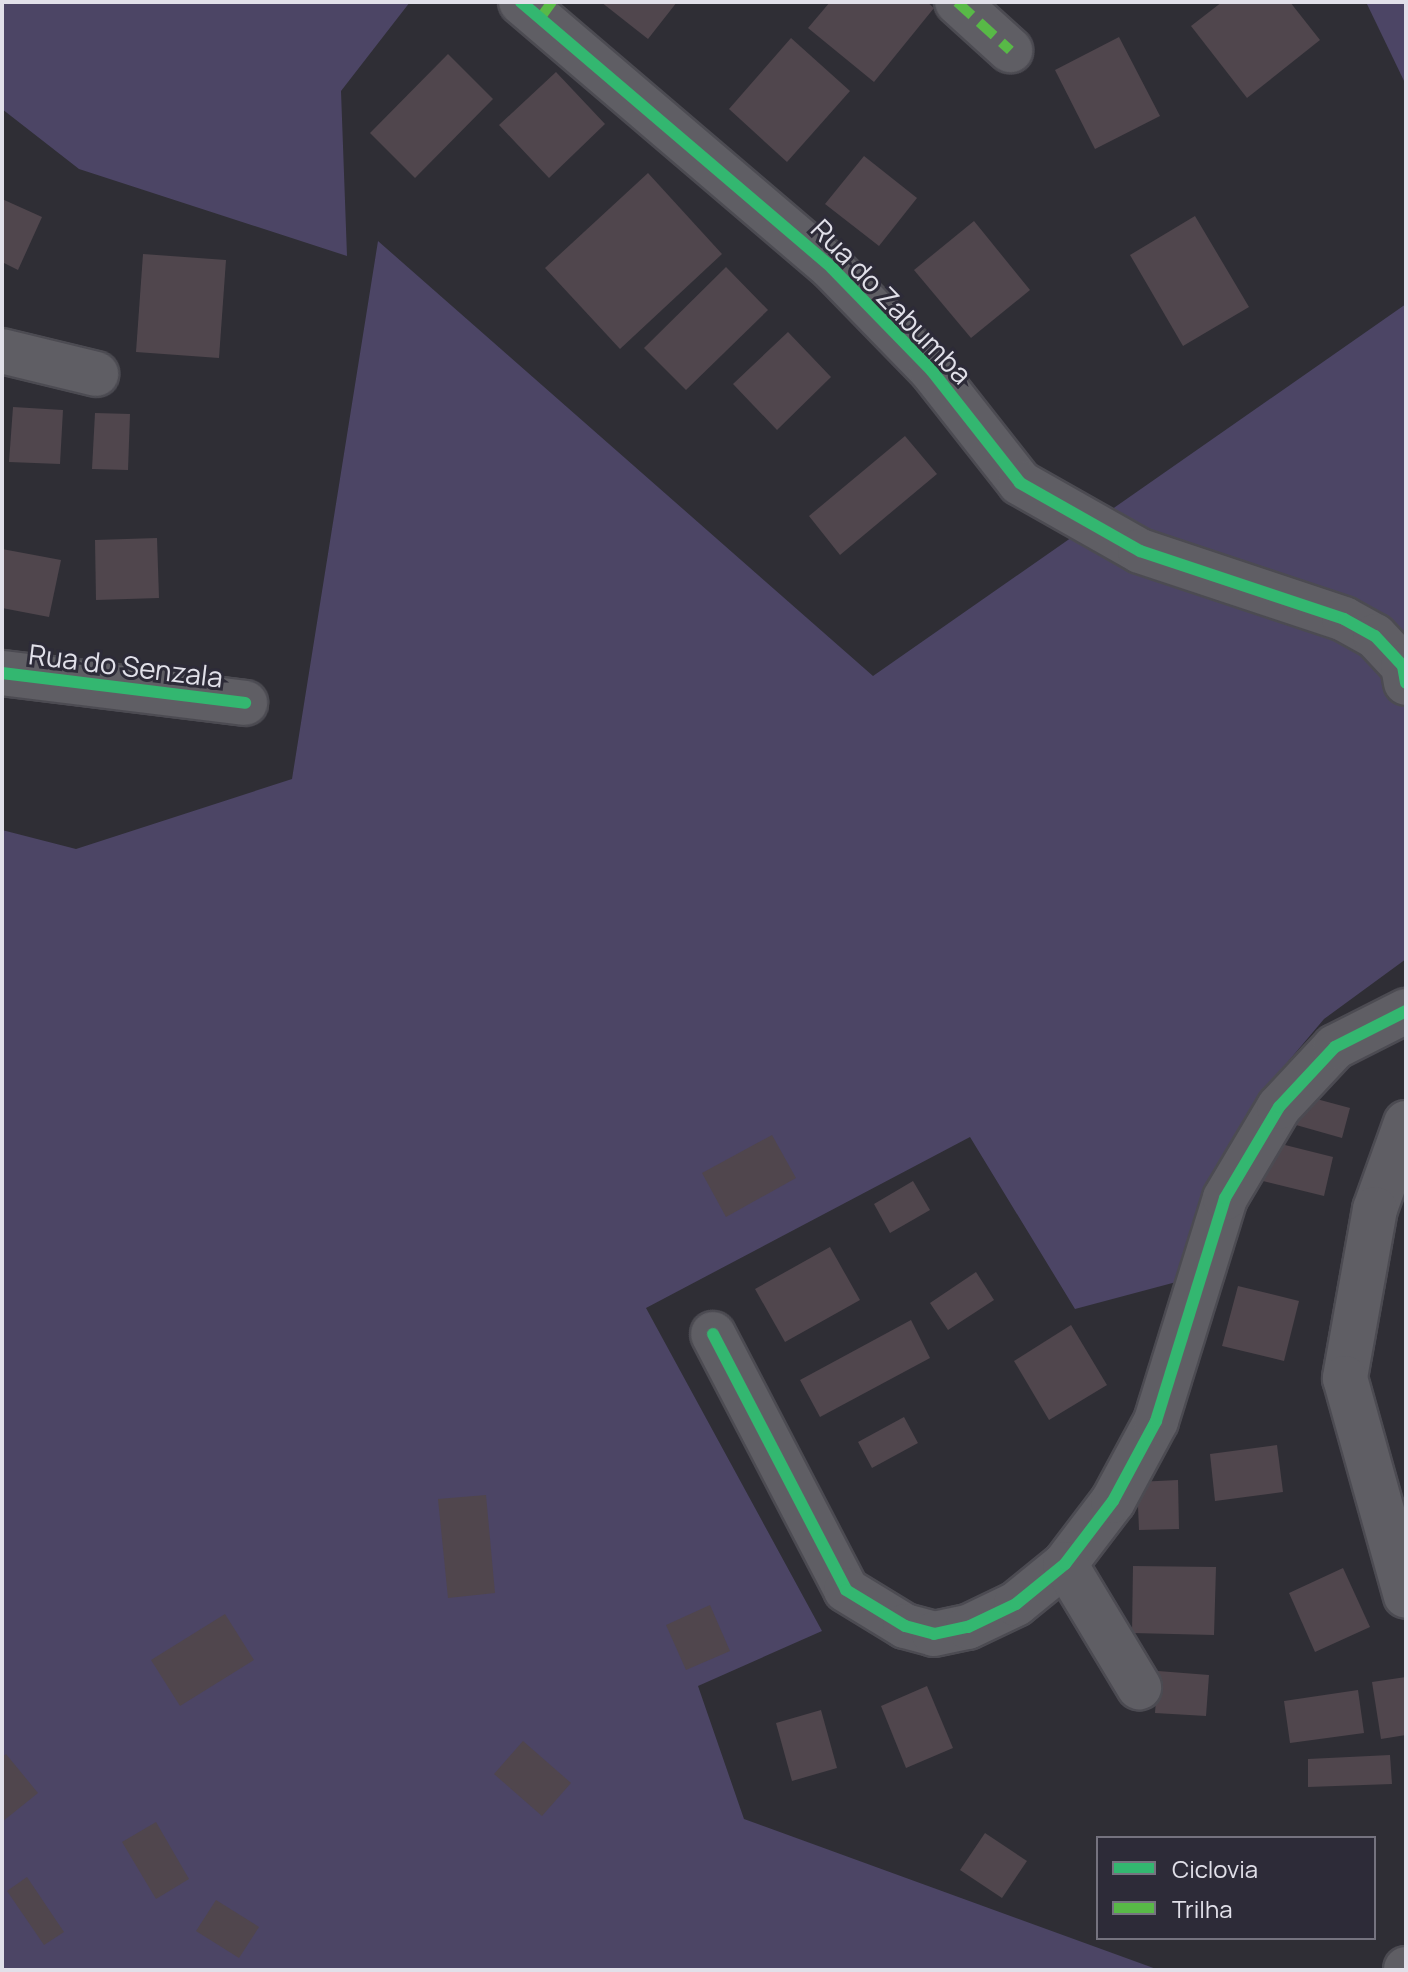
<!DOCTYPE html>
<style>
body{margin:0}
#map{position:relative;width:1408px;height:1972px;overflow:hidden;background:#2f2e35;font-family:Manrope,sans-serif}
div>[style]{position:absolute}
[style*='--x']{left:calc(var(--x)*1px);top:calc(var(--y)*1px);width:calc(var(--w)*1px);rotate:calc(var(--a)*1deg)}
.green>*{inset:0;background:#4c4565}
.building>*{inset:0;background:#50464d}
.roads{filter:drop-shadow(2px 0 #4c4b52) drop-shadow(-2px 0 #4c4b52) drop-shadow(0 2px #4c4b52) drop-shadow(0 -2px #4c4b52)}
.minor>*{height:44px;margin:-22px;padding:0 22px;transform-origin:22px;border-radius:22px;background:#5f5e64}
.quiet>*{height:10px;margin-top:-5px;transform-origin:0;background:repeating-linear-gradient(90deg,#58b947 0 20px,transparent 0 30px)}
.cycleway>*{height:12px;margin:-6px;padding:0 6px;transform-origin:6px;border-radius:6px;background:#33b770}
span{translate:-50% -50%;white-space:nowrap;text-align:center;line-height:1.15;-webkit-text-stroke:6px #2d2b38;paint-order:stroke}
.street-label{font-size:28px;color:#e1e0e9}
.frame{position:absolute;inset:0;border:4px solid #e1e0e9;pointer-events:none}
.legend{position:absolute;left:1096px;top:1836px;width:280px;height:104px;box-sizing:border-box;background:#2d2b38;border:2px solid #75737f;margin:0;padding:10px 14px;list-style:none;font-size:24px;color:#e1e0e9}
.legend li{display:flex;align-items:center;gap:16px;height:40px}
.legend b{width:40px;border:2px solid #75737f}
</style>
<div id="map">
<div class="green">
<div style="clip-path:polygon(2px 2px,410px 2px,341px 91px,347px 256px,79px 169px,2px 109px)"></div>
<div style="clip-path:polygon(1366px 2px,1406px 2px,1406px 85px)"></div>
<div style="clip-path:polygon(378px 241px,873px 676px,1406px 304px,1406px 959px,1324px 1019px,1259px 1096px,1205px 1192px,1180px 1281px,1075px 1309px,970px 1137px,646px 1308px,822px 1631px,698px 1686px,744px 1819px,1159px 1970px,2px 1970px,2px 830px,76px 849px,292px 779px)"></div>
</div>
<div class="building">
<div style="clip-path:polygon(601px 2px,677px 2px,648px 39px)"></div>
<div style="clip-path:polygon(830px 2px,927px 2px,934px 8px,874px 82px,808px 28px)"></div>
<div style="clip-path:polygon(1222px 2px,1290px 2px,1320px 40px,1247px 98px,1191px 26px)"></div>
<div style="clip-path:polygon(1119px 37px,1160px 116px,1095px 149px,1055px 70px)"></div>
<div style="clip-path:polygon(791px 38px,850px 91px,787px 162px,729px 109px)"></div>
<div style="clip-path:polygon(448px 54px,493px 99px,415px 178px,370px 133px)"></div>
<div style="clip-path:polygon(556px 72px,605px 124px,549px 178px,499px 125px)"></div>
<div style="clip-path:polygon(864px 156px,917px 198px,879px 246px,825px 204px)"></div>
<div style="clip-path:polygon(648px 173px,722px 254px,620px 349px,545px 268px)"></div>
<div style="clip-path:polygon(2px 199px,42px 217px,18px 270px,2px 262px)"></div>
<div style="clip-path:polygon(1195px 216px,1249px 307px,1183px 346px,1130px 255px)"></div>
<div style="clip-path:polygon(974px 221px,1030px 290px,971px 338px,914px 270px)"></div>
<div style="clip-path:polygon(143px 254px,226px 260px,219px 358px,136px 352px)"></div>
<div style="clip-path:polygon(726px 267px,768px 310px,686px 390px,644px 348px)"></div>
<div style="clip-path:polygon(788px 332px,831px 377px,777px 430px,733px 384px)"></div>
<div style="clip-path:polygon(13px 407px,63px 410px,60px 464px,9px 462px)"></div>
<div style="clip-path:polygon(95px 413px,130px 414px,128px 470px,92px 469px)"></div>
<div style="clip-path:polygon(905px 436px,937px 474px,840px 555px,809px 516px)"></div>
<div style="clip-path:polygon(157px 538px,159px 598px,96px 600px,95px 540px)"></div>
<div style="clip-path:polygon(2px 549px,61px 560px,49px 617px,2px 608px)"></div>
<div style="clip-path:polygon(1298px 1094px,1350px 1108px,1342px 1138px,1289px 1123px)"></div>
<div style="clip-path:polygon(772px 1135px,796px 1178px,726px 1217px,702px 1173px)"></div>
<div style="clip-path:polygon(1265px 1140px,1333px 1157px,1324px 1196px,1255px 1179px)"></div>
<div style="clip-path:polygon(913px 1181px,930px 1210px,890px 1233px,874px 1204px)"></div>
<div style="clip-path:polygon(830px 1247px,860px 1300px,785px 1342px,755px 1289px)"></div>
<div style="clip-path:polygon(976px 1272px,994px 1300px,948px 1330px,930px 1303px)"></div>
<div style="clip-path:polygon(1238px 1286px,1299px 1301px,1284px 1361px,1222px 1346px)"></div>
<div style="clip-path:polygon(911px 1320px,930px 1358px,820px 1417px,800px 1380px)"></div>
<div style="clip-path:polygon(1071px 1325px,1107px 1385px,1049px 1420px,1014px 1361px)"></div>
<div style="clip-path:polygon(904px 1417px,918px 1443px,872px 1468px,858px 1442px)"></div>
<div style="clip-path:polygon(1277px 1445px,1283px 1492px,1215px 1501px,1210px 1454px)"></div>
<div style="clip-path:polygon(1178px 1480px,1179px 1529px,1139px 1530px,1137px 1482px)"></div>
<div style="clip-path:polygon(486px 1495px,495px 1593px,448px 1598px,438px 1499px)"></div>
<div style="clip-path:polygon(1133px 1566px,1216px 1567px,1214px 1635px,1132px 1633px)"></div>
<div style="clip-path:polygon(1343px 1568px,1370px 1627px,1315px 1652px,1289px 1593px)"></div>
<div style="clip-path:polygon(710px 1605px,730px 1651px,686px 1670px,666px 1625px)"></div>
<div style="clip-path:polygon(225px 1614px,254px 1660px,180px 1706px,151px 1660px)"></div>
<div style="clip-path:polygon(1158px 1671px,1209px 1675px,1206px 1716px,1155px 1713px)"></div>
<div style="clip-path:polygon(1406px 1677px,1406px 1735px,1381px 1739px,1372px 1682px)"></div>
<div style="clip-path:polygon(927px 1686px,953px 1748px,906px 1768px,881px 1706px)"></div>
<div style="clip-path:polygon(1358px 1690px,1364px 1733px,1290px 1743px,1284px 1701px)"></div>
<div style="clip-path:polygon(821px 1710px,837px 1768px,792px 1781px,776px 1723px)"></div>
<div style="clip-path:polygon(523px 1741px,571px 1783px,542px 1816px,494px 1774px)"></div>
<div style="clip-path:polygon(6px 1754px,38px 1793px,2px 1822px,2px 1757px)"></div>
<div style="clip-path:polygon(1390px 1755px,1392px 1784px,1308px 1787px,1308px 1759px)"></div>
<div style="clip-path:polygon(156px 1822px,189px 1879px,156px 1899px,122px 1842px)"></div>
<div style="clip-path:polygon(985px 1833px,1027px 1861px,1002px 1898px,960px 1870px)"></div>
<div style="clip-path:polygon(27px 1877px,64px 1932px,44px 1945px,7px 1891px)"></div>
<div style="clip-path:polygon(216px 1900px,259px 1927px,239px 1958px,196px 1931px)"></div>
</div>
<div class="roads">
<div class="minor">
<div style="--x:521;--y:2;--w:409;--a:40.5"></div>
<div style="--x:832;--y:268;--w:144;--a:45.8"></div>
<div style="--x:932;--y:371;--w:142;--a:51.8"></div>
<div style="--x:1020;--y:483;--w:138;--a:29.5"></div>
<div style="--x:1140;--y:551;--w:215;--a:18.4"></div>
<div style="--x:1344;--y:619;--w:35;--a:29"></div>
<div style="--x:1375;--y:636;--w:41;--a:47"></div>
<div style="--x:1403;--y:666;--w:17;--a:80"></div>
<div style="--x:957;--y:2;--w:72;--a:42.2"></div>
<div style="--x:2;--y:351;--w:97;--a:13.7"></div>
<div style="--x:2;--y:673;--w:245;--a:7"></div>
<div style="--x:1406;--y:1123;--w:91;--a:109.8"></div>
<div style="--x:1375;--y:1209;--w:172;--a:100.1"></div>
<div style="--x:1345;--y:1378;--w:226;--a:74.4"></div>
<div style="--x:713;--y:1334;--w:288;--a:62.5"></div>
<div style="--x:846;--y:1590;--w:69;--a:31.4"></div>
<div style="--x:905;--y:1626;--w:30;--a:15"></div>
<div style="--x:934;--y:1634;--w:35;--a:-12"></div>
<div style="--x:968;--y:1627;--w:53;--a:-25.6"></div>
<div style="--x:1016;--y:1604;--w:63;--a:-39.2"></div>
<div style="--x:1065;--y:1564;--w:79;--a:-52.7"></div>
<div style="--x:1113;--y:1501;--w:91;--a:-61.7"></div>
<div style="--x:1156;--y:1421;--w:233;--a:-72.8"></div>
<div style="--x:1225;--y:1198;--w:106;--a:-59.3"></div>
<div style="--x:1279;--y:1107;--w:82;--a:-47"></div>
<div style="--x:1335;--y:1047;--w:80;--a:-26.9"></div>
<div style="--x:1065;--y:1564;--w:144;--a:59"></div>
<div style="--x:1406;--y:1970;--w:1;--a:-90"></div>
</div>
</div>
<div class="quiet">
<div style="--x:957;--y:2;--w:72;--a:42.2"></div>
<div style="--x:541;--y:17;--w:19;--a:-54"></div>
</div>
<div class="cycleway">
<div style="--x:521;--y:2;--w:409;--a:40.5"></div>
<div style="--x:832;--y:268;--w:144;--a:45.8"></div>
<div style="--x:932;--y:371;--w:142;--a:51.8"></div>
<div style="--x:1020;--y:483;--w:138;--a:29.5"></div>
<div style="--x:1140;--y:551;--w:215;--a:18.4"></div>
<div style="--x:1344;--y:619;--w:35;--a:29"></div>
<div style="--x:1375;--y:636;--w:41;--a:47"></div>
<div style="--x:1403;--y:666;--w:17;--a:80"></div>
<div style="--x:2;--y:673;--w:245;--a:7"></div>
<div style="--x:713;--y:1334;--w:288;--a:62.5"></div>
<div style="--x:846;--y:1590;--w:69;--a:31.4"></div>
<div style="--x:905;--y:1626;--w:30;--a:15"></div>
<div style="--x:934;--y:1634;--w:35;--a:-12"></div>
<div style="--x:968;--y:1627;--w:53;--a:-25.6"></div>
<div style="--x:1016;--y:1604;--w:63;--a:-39.2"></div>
<div style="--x:1065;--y:1564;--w:79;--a:-52.7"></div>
<div style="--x:1113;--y:1501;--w:91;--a:-61.7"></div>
<div style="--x:1156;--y:1421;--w:233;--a:-72.8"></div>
<div style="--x:1225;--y:1198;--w:106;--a:-59.3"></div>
<div style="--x:1279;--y:1107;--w:82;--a:-47"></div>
<div style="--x:1335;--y:1047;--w:80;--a:-26.9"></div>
</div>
<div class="street-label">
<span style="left:892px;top:301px;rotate:46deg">Rua do Zabumba</span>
<span style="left:126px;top:665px;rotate:7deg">Rua do Senzala</span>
</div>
<div class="frame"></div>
<ul class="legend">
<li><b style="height:10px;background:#33b770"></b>Ciclovia</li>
<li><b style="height:10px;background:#58b947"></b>Trilha</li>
</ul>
</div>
